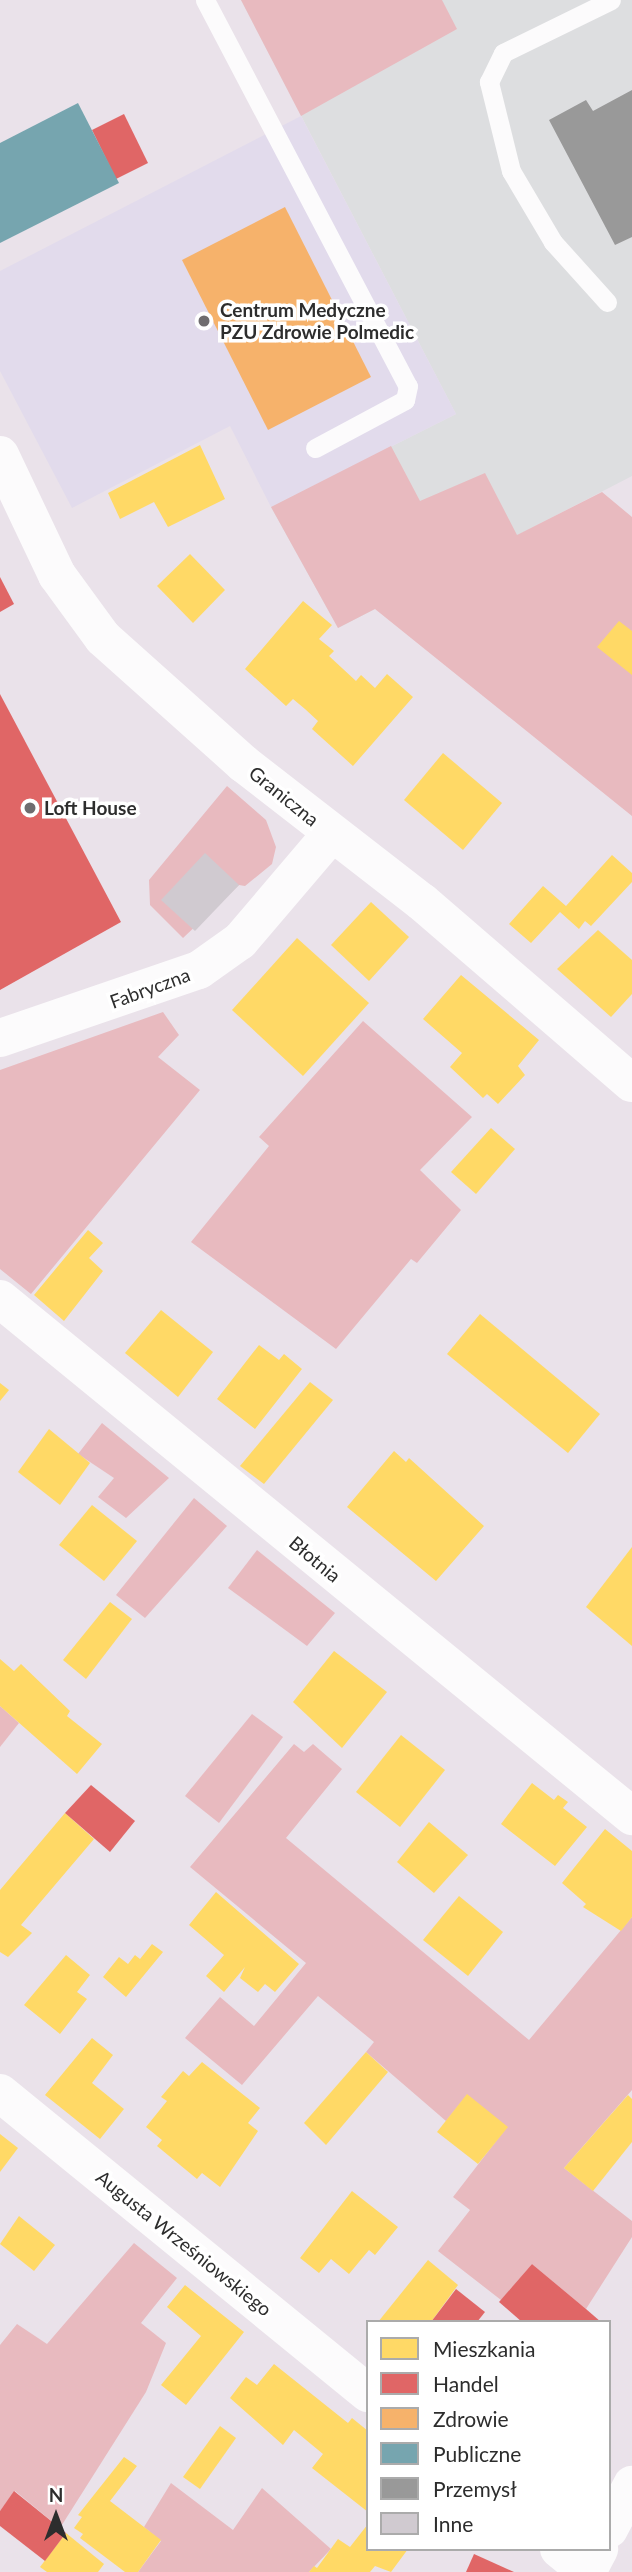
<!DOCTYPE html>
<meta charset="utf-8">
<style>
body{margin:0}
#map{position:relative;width:632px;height:2572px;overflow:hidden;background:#eae2ea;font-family:Lato,sans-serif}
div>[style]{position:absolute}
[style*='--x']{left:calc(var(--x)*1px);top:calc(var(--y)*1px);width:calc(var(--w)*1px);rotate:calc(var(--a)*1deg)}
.industrial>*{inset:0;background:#dddee0}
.medical>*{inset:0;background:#e2dbec}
.green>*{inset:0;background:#e8babf}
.homes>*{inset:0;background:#ffd966}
.shops>*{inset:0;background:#e06666}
.health>*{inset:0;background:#f6b26b}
.public>*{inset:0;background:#76a5af}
.industry>*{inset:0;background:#999}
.building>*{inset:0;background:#d0cad0}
.service>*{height:19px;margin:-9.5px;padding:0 9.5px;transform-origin:9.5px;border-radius:9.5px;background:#fcfbfc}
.minor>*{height:38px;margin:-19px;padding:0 19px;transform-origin:19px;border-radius:19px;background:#fcfbfc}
.tertiary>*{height:38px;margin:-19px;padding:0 19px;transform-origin:19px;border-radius:19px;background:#fcfbfc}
.dots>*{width:19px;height:19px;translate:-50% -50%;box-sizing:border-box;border:4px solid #fff;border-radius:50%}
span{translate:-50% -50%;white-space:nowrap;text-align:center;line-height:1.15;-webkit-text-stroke:7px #fff;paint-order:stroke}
.poi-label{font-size:19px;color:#2d2d2d;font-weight:700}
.left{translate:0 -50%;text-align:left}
.street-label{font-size:19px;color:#2d2d2d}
.legend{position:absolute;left:366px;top:2320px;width:245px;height:231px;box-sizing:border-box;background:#fff;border:2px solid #ababab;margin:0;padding:9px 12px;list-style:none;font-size:21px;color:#2d2d2d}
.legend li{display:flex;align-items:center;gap:14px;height:35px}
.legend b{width:35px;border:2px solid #ababab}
.north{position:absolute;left:21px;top:2481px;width:70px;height:70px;-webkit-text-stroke:5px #fff;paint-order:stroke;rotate:0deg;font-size:19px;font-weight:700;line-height:28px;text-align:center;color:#2d2d2d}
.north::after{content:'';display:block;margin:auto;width:24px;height:32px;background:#2d2d2d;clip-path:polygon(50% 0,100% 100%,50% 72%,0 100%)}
</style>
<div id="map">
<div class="industrial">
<div style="clip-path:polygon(241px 0,632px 0,632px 476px,338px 628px,271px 507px,456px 414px)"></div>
</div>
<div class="medical">
<div style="clip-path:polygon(301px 116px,456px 414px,271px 507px,230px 426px,72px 508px,0 371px,0 271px)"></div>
</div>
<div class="green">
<div style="clip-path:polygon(241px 0,442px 0,457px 29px,301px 116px)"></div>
<div style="clip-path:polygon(391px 446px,420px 501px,485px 473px,517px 535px,602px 492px,632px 517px,632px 816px,375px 609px,338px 628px,271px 507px)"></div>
<div style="clip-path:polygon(227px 786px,266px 820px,276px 847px,272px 864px,245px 886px,239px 885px,183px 938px,150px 905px,149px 880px)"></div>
<div style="clip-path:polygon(163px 1012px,179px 1035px,158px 1057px,200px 1090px,31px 1294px,0 1269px,0 1070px)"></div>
<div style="clip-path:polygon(363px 1021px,472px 1117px,420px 1170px,461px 1210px,417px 1263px,411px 1259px,336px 1349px,191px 1242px,269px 1146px,259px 1137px)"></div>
<div style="clip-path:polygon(102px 1423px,169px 1478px,126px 1518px,98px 1497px,114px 1478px,78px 1454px)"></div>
<div style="clip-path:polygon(194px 1498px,227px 1526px,145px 1618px,116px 1595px)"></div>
<div style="clip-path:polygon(257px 1550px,335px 1613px,307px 1646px,228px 1588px)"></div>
<div style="clip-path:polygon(0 1706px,19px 1723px,0 1747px)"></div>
<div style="clip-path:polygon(252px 1714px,283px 1737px,219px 1823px,185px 1796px)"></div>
<div style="clip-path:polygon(294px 1744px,304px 1752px,313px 1744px,342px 1769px,286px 1838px,529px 2040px,632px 1917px,632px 2090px,564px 2168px,632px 2221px,632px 2237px,586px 2309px,532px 2264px,501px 2300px,438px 2251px,470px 2210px,453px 2197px,507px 2127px,467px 2095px,446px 2121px,366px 2052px,374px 2042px,318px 1996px,242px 2085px,185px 2038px,220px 1997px,254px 2026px,306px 1963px,190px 1867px)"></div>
<div style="clip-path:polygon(134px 2243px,177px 2278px,141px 2323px,166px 2343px,146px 2392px,60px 2528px,15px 2491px,0 2511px,0 2345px,17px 2324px,47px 2344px)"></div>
<div style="clip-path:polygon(171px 2483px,233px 2530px,262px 2488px,331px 2549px,309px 2572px,138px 2572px,161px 2541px,144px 2527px)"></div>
</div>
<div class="homes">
<div style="clip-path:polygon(200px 445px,225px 499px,168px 527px,154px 502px,120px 519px,108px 493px)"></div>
<div style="clip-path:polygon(190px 554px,225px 590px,193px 623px,157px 586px)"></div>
<div style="clip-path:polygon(303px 601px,332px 625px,319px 639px,334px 651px,329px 656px,356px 681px,361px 675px,375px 688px,387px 674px,413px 697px,353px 766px,312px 729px,318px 721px,305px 709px,293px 699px,286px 706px,245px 669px)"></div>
<div style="clip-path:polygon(619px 621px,632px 631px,632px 675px,597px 647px)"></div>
<div style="clip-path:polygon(443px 753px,502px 803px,463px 850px,404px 800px)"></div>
<div style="clip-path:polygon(612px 855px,632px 873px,632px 882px,591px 926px,585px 921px,579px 929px,560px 912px,531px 943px,509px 924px,543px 886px,566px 906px)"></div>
<div style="clip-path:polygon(371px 902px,409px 937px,369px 981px,331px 945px)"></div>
<div style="clip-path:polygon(598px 930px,632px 960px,632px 994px,611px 1017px,557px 969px)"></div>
<div style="clip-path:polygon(297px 938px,369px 1003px,303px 1076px,232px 1010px)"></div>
<div style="clip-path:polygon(461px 975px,539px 1040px,518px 1066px,525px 1075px,498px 1104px,487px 1094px,483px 1098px,450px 1067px,462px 1053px,423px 1019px)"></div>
<div style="clip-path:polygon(491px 1128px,515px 1149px,476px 1194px,451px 1172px)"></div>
<div style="clip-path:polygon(88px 1230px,103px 1243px,89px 1258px,103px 1271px,64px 1321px,34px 1295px)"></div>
<div style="clip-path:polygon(161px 1310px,213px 1352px,178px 1397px,125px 1353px)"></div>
<div style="clip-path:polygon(480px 1314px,600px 1414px,568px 1453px,447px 1354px)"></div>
<div style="clip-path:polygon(259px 1345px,279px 1360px,284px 1354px,302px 1369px,255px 1429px,217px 1399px)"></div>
<div style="clip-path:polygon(310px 1382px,333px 1400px,264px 1484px,240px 1466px)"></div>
<div style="clip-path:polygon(0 1383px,9px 1390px,0 1401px)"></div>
<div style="clip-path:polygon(49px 1429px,90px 1463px,60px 1505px,18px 1472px)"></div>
<div style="clip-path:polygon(394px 1451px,406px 1462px,409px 1458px,484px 1526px,436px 1581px,347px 1507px)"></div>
<div style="clip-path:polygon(92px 1505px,137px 1541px,104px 1581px,59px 1545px)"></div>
<div style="clip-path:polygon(632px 1547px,632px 1646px,586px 1607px)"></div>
<div style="clip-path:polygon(110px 1602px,132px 1619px,86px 1679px,63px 1660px)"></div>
<div style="clip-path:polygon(334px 1651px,387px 1692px,342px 1748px,293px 1702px)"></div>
<div style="clip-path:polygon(0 1659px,14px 1671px,21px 1664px,70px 1711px,67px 1716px,102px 1744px,77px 1774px,0 1706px)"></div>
<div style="clip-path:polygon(401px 1735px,445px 1770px,400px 1827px,356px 1792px)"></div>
<div style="clip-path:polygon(532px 1783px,554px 1800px,558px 1795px,568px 1802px,563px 1808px,587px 1827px,555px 1866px,501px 1824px)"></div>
<div style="clip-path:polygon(65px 1813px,94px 1839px,21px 1925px,32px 1933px,8px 1957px,0 1952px,0 1890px)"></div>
<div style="clip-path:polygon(429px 1822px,468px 1855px,434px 1893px,397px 1862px)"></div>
<div style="clip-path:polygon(605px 1829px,632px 1851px,632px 1917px,621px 1931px,583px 1907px,586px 1904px,562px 1883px)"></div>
<div style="clip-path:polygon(216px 1892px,299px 1964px,275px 1992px,265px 1984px,258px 1992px,240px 1978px,245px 1967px,224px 1992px,206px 1976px,224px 1955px,189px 1925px)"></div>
<div style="clip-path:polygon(459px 1896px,503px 1932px,468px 1976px,423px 1940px)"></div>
<div style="clip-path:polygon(152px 1944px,163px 1952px,126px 1997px,103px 1977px,119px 1957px,128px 1964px,135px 1955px,140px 1959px)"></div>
<div style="clip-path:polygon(66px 1955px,90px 1975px,77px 1992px,87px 1999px,60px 2034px,24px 2005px)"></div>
<div style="clip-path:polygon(92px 2038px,113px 2055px,92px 2083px,124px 2109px,100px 2139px,45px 2095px)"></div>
<div style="clip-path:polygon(366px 2052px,388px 2072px,326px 2145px,304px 2123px)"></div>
<div style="clip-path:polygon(202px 2062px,260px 2108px,248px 2123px,258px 2131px,220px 2187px,202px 2173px,197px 2179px,157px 2146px,162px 2140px,146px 2127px,167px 2101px,161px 2097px,183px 2071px,189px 2076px)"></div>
<div style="clip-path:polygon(467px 2094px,508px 2127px,478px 2164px,437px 2132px)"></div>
<div style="clip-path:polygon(628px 2095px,632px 2099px,632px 2142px,593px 2191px,564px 2168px)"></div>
<div style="clip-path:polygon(0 2134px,18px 2148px,0 2172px)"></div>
<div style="clip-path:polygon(352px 2191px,398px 2227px,375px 2255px,369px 2250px,349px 2274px,331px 2259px,319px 2273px,300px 2258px)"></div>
<div style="clip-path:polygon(19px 2216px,55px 2245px,34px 2271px,0 2244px)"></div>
<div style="clip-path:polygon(428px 2260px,458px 2285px,431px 2322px,378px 2322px)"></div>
<div style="clip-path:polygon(185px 2285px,244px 2332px,186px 2405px,161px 2385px,201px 2336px,167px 2307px)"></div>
<div style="clip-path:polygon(274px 2364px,348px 2423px,352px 2418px,368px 2431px,368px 2512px,312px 2468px,323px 2454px,294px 2430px,283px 2445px,230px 2398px,246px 2377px,257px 2385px)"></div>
<div style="clip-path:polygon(220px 2426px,236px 2438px,200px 2489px,183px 2477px)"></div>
<div style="clip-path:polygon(124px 2457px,137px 2466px,110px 2501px,161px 2540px,138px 2572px,125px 2572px,80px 2538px,83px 2534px,74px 2528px,82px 2517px,78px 2515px)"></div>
<div style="clip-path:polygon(368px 2524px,368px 2549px,408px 2549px,391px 2572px,375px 2566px,370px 2572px,309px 2572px,314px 2566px,317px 2568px,338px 2539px,350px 2547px)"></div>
<div style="clip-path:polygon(66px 2533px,104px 2564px,98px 2572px,47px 2572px,40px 2567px)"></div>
</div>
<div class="shops">
<div style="clip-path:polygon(124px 114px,148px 163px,116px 179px,92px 130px)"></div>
<div style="clip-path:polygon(0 577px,14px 604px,0 612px)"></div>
<div style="clip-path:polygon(0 694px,121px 922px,0 990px)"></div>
<div style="clip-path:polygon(91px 1785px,135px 1821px,110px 1852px,65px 1813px)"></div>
<div style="clip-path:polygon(532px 2264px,586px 2309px,601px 2322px,522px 2322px,499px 2302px)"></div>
<div style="clip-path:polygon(456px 2289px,485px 2312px,477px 2322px,431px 2322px)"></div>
<div style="clip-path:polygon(14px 2491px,66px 2533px,45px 2561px,0 2526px,0 2511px)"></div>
<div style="clip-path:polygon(474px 2554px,514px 2572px,466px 2572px)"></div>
</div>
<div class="health">
<div style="clip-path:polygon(285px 207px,371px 377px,268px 430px,182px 260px)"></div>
</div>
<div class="public">
<div style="clip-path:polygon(78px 103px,119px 183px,0 243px,0 143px)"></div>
</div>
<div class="industry">
<div style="clip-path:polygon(632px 90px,632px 237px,615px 245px,549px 120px,586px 100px,593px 111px)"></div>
</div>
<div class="building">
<div style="clip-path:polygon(205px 853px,239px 885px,195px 931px,161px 900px)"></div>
</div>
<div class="service">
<div style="--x:205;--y:0;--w:436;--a:62.3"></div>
<div style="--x:408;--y:386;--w:14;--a:102"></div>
<div style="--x:405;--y:400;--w:102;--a:151.9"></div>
<div style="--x:607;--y:302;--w:81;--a:-132"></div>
<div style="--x:553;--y:242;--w:82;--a:-120.6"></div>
<div style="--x:511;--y:171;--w:92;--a:-103.9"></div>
<div style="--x:489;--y:82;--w:32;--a:-64"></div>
<div style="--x:503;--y:53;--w:120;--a:-26.1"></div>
</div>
<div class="minor">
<div style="--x:0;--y:455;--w:133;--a:64.6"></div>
<div style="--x:57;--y:575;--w:78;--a:53.9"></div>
<div style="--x:103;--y:638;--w:189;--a:41.8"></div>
<div style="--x:244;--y:764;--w:225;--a:37.8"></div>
<div style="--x:422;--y:902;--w:277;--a:40.8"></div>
<div style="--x:0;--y:1038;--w:210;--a:-18.9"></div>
<div style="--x:199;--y:970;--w:50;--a:-35.3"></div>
<div style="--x:240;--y:941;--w:140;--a:-49.6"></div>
<div style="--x:0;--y:1299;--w:817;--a:39.28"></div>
<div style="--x:0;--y:2093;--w:475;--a:39.2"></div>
<div style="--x:559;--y:2549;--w:36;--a:39"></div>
</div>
<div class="tertiary">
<div style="--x:609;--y:2529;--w:50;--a:-62.4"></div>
<div style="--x:587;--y:2572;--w:26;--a:-62"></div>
</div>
<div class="dots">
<div style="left:204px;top:321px;background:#6f6c6f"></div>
<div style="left:30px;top:808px;background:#6f6c6f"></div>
</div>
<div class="poi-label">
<span class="left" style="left:220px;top:321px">Centrum Medyczne<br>PZU Zdrowie Polmedic</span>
<span class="left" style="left:44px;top:808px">Loft House</span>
</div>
<div class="street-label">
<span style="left:284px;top:796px;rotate:39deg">Graniczna</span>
<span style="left:150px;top:988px;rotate:-20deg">Fabryczna</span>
<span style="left:315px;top:1559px;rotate:40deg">Błotnia</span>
<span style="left:184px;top:2243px;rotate:39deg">Augusta Wrześniowskiego</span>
</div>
<ul class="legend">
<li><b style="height:19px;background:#ffd966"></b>Mieszkania</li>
<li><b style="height:19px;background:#e06666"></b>Handel</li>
<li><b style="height:19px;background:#f6b26b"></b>Zdrowie</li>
<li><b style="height:19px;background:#76a5af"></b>Publiczne</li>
<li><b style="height:19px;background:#999"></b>Przemysł</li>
<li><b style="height:19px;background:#d0cad0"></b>Inne</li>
</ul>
<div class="north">N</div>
</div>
